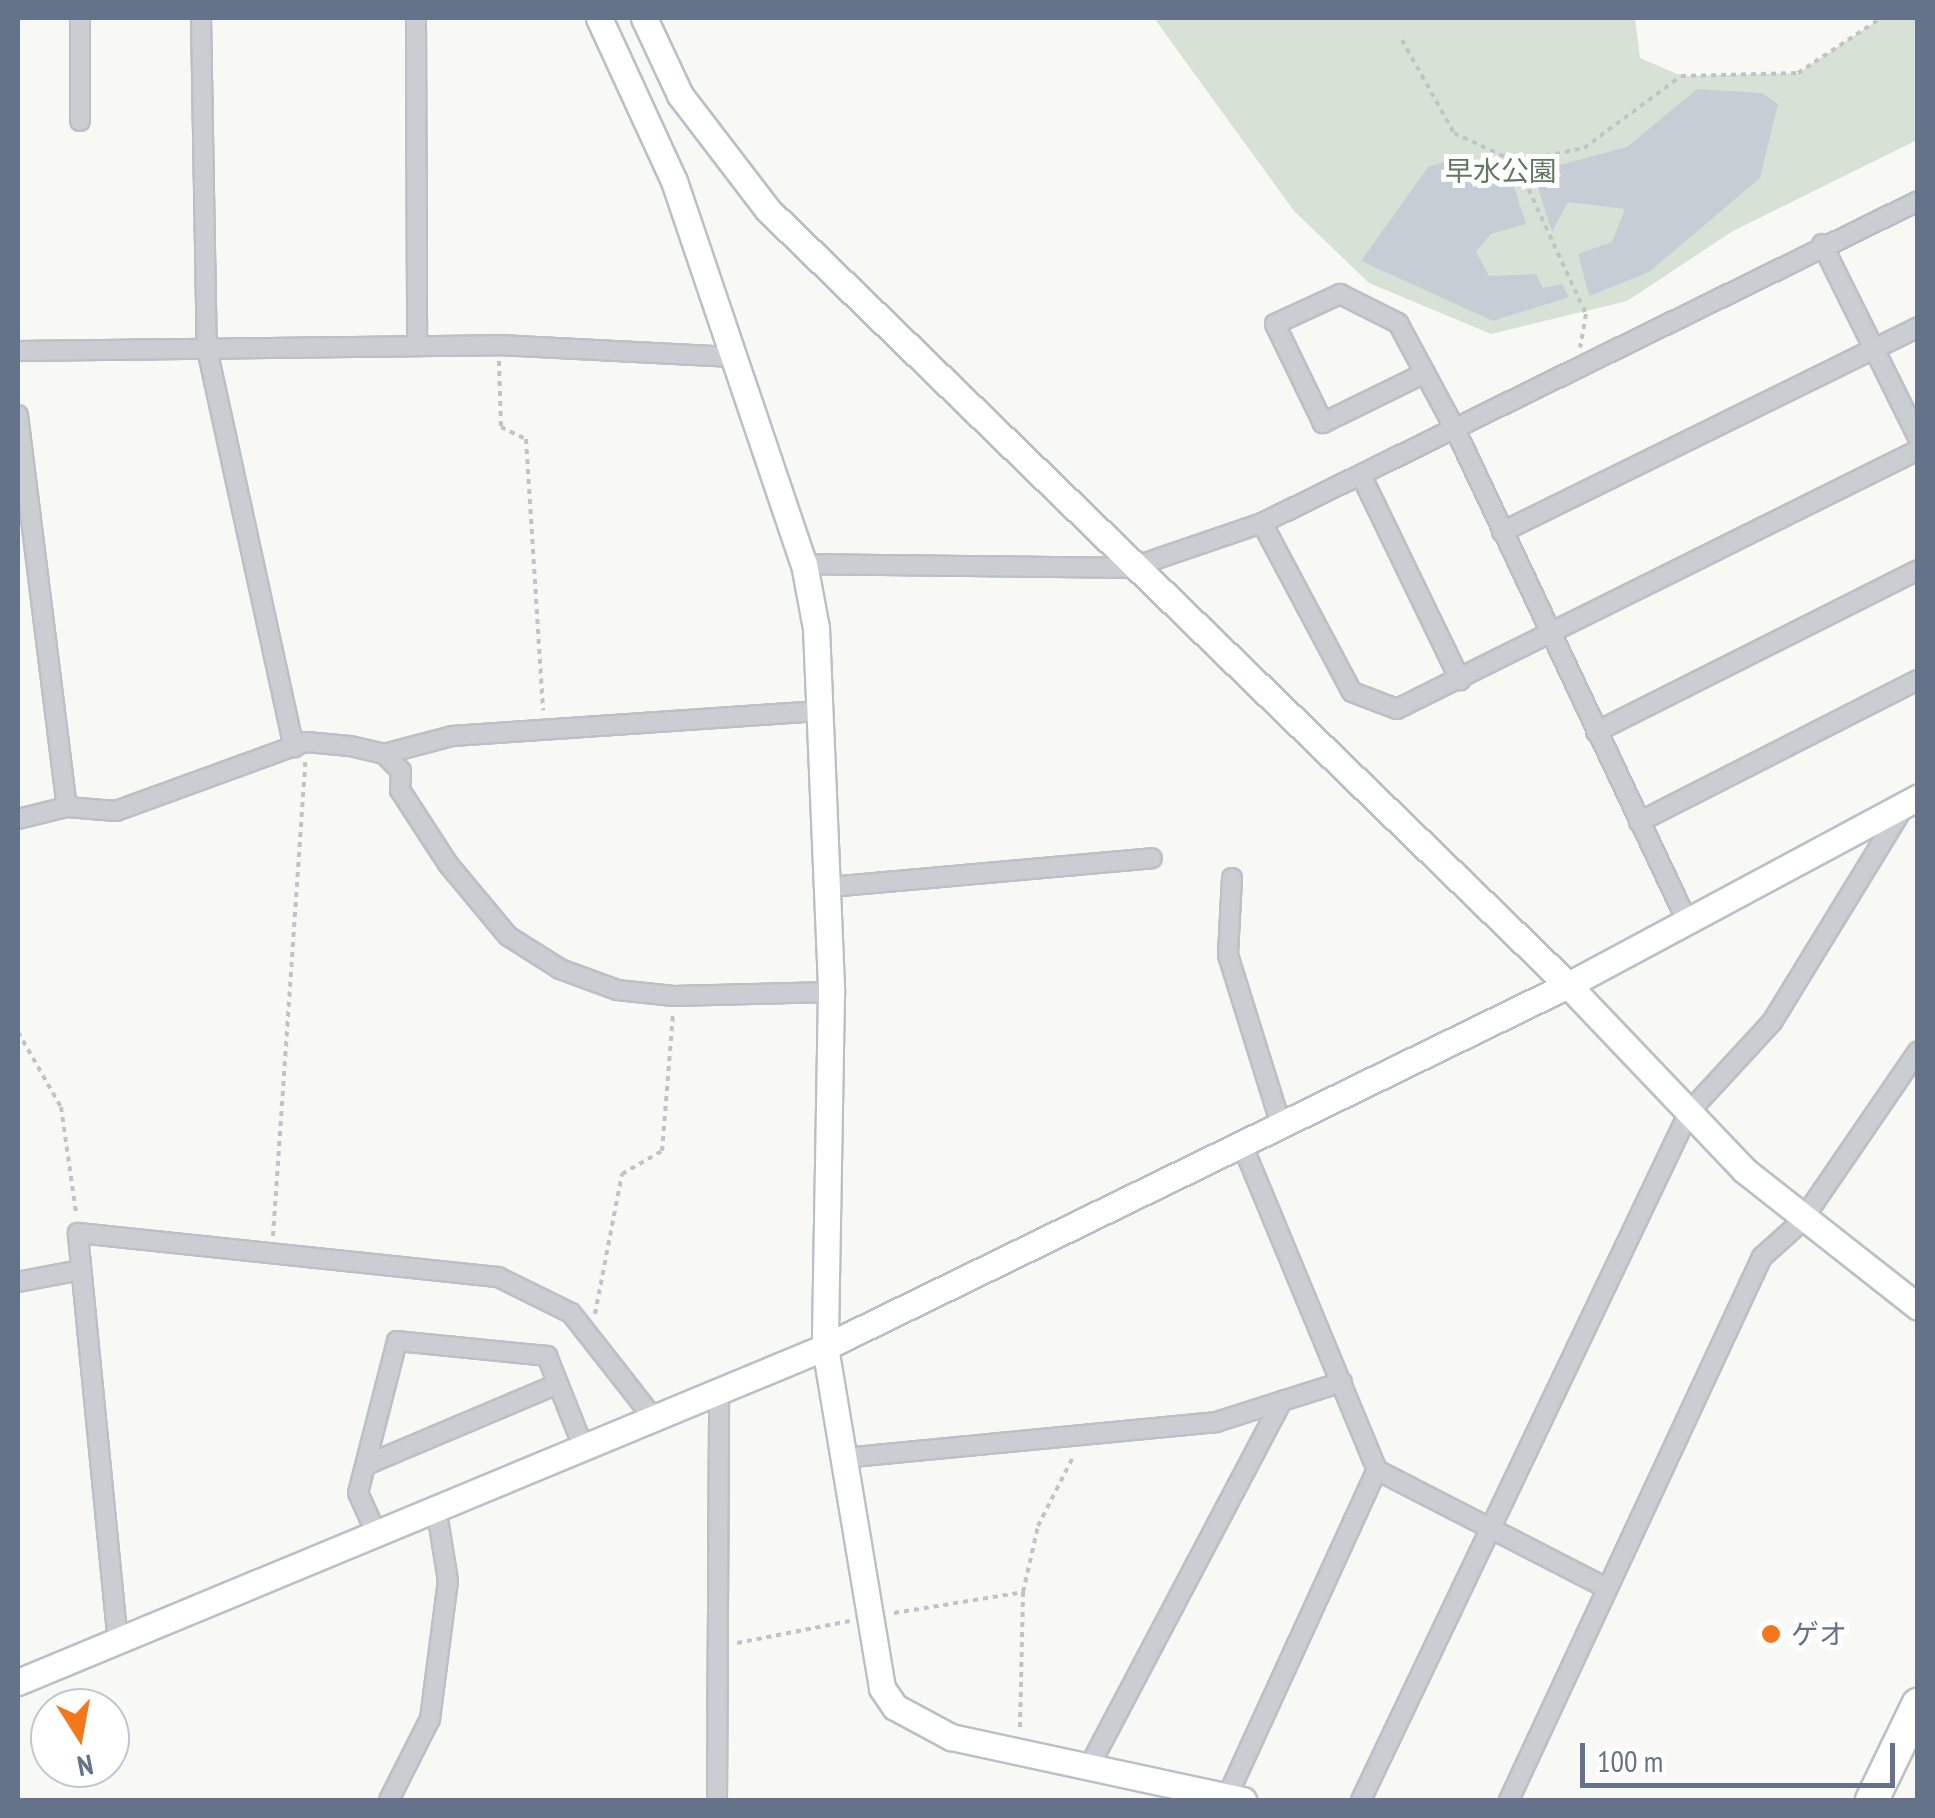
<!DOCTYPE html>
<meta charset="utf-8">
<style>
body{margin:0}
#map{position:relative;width:1935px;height:1818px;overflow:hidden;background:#f8f9f5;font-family:"PT Sans Narrow","Noto Sans JP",sans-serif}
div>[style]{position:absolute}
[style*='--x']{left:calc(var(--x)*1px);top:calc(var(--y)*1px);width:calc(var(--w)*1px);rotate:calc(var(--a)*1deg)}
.green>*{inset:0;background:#d8e1d6}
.water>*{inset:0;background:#c6ced5}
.path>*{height:4px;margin-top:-2px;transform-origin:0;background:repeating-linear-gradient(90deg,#c1c3c6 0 5px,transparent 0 10px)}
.roads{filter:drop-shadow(2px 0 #bcc0c6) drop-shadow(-2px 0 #bcc0c6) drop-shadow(0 2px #bcc0c6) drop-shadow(0 -2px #bcc0c6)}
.street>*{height:18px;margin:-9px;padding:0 9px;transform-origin:9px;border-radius:9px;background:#cacdd1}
.secondary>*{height:25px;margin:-12.5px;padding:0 12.5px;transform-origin:12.5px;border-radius:12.5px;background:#fff}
.highway>*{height:32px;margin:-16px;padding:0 16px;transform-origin:16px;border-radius:16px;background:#fff}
.dots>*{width:28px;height:28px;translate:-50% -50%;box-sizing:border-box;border:5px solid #fff;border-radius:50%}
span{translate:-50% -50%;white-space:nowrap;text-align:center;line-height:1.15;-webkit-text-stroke:10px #fff;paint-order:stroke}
.park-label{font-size:28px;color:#607a60}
.poi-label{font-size:28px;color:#64728a}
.left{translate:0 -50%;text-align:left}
.frame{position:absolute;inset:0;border:20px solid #64728a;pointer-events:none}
.north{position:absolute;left:30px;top:1688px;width:100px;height:100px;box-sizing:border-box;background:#fff;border:2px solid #c1c7d0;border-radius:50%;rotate:169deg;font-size:28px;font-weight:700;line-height:40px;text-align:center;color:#64728a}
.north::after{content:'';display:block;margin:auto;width:35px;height:45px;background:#f57719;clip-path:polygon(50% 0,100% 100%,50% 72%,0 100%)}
.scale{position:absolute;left:1580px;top:1743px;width:315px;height:45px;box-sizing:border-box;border:5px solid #64728a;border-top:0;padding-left:12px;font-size:30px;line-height:35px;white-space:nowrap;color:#64728a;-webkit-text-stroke:8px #fff;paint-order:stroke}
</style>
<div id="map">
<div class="green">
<div style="clip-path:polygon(1154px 18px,1635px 18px,1640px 58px,1682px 76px,1798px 73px,1881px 18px,1917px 18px,1917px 140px,1733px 231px,1627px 301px,1491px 334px,1369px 283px,1294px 211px)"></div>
</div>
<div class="water">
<div style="clip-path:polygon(1697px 89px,1762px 93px,1778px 104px,1760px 178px,1649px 272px,1589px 296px,1578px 254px,1612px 242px,1625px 209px,1568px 202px,1552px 232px,1533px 172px,1627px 147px)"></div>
<div style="clip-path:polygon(1459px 157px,1508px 168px,1526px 224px,1491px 234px,1476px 252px,1489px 276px,1536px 274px,1543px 288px,1562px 284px,1569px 297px,1493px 321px,1361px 261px,1428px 167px)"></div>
</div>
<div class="path">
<div style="--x:1402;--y:40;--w:107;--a:60.8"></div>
<div style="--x:1454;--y:133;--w:68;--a:25.1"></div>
<div style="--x:1516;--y:162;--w:69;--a:-11.6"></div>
<div style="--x:1584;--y:148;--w:121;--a:-36.6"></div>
<div style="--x:1681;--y:76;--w:117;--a:-1.5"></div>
<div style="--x:1798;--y:73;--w:100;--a:-33.5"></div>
<div style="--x:1516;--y:162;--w:167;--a:65.3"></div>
<div style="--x:1586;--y:314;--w:34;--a:100"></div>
<div style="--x:499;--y:361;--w:66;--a:88.3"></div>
<div style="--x:501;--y:427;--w:28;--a:26"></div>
<div style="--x:526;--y:439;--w:272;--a:86.4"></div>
<div style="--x:18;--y:1032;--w:86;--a:60.2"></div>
<div style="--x:61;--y:1107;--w:107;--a:81.9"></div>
<div style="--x:273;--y:1236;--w:475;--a:-86.1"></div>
<div style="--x:595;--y:1314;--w:143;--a:-79.1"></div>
<div style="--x:622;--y:1174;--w:46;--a:-29.9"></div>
<div style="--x:662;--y:1151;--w:137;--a:-85.4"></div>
<div style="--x:894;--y:1613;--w:131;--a:-9.2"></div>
<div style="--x:737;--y:1643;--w:115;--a:-11"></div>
<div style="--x:1020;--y:1727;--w:135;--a:-88.7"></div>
<div style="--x:1023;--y:1592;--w:68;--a:-77.2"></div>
<div style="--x:1038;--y:1526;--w:77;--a:-63.1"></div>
</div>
<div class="roads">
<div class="street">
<div style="--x:201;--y:18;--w:331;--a:89"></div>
<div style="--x:207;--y:349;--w:408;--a:77.7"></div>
<div style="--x:416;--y:18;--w:328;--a:89.8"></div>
<div style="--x:80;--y:121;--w:103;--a:-90"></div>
<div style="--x:1822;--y:244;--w:216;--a:63.6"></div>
<div style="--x:18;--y:351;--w:480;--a:-0.7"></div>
<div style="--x:498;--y:345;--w:235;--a:2.9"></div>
<div style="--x:1425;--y:373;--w:114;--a:153.9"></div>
<div style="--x:1323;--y:423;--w:110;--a:-115.9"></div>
<div style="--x:1275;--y:324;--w:72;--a:-24.8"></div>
<div style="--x:1340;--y:294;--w:65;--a:26.6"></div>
<div style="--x:1398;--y:323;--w:120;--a:61.7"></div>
<div style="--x:1455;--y:429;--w:544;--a:64.75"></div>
<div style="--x:18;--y:415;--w:395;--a:82.9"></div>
<div style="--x:1361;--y:475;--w:228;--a:64.2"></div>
<div style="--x:1262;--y:523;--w:191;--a:62"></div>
<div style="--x:1352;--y:692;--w:48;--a:20.7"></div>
<div style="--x:1397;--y:709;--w:582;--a:-26.43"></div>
<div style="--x:1502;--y:532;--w:464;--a:-26.2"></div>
<div style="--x:804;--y:564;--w:326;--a:0.7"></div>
<div style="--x:1130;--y:568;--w:139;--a:-18.8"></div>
<div style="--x:1262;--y:523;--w:731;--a:-26.14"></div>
<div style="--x:1596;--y:732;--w:360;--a:-26.7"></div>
<div style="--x:384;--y:754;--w:70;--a:-14.8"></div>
<div style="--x:452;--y:736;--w:372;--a:-3.9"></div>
<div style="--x:18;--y:819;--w:50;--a:-13.8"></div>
<div style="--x:67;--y:807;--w:49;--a:4.7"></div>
<div style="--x:116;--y:811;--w:202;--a:-20"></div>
<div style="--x:306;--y:742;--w:44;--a:5.2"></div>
<div style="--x:350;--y:746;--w:35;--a:13"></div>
<div style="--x:384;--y:754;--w:24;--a:45"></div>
<div style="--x:401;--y:771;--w:19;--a:93"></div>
<div style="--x:400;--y:790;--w:88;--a:57"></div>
<div style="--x:448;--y:864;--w:94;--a:50.2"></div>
<div style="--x:508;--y:936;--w:62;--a:32.4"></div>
<div style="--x:560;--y:969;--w:61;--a:20.2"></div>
<div style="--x:617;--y:990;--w:57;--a:6"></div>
<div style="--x:674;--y:996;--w:157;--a:-1.5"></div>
<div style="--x:1639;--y:822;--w:313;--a:-27"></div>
<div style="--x:1232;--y:878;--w:77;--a:93"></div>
<div style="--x:1228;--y:955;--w:178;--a:72.7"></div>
<div style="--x:830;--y:887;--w:323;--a:-5.1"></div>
<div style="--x:1242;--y:1144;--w:353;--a:67.5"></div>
<div style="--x:1377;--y:1470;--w:259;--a:27.2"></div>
<div style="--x:18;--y:1282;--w:58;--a:-10.9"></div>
<div style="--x:843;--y:1458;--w:375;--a:-5.5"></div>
<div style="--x:1216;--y:1422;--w:132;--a:-17.6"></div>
<div style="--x:366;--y:1465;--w:208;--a:-22.9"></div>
<div style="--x:378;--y:1537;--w:48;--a:-114.4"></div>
<div style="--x:358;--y:1493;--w:157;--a:-75.6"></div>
<div style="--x:397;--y:1341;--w:151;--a:5.7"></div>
<div style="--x:547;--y:1356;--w:100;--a:68.3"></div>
<div style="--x:118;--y:1643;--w:412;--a:-95.6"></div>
<div style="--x:78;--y:1233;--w:422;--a:6"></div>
<div style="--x:498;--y:1277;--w:81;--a:26.3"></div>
<div style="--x:571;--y:1313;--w:135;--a:51.9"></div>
<div style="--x:1090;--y:1765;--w:412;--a:-62.2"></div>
<div style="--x:1227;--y:1797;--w:360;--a:-65.4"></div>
<div style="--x:389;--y:1800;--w:91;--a:-63.2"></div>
<div style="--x:430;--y:1719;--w:139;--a:-82.6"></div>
<div style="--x:448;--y:1581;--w:70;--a:-99.1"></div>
<div style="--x:717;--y:1800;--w:408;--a:-89.7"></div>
<div style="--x:1361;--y:1800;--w:762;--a:-64.51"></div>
<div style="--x:1689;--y:1112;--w:122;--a:-47.3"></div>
<div style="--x:1772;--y:1022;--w:255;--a:-58.5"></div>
<div style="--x:1509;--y:1800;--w:599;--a:-65.02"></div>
<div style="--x:1762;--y:1257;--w:52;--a:-41.9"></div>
<div style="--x:1801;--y:1222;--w:207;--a:-55.6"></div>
</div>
<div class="secondary">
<div style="--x:599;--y:18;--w:179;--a:65.3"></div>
<div style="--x:674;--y:181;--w:404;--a:71.3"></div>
<div style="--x:804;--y:564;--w:65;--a:79.4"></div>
<div style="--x:816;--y:628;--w:364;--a:87.6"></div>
<div style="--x:831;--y:992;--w:355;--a:91"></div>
<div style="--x:825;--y:1347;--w:346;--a:80.5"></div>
<div style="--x:882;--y:1688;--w:23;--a:56"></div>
<div style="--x:895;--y:1707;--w:64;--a:28.2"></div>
<div style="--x:951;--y:1737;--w:299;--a:12.2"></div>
<div style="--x:644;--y:18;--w:85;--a:64.9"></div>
<div style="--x:680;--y:95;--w:145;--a:52.6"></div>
<div style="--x:768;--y:210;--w:1114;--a:44.09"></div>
<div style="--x:1568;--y:985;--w:255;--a:46.4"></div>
<div style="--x:1744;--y:1170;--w:221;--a:38.2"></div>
<div style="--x:18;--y:1682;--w:874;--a:-22.54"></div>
<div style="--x:825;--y:1347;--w:826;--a:-25.98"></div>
<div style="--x:1568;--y:985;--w:397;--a:-28.2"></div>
</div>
<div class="highway">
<div style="--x:1872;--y:1800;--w:106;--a:-64.2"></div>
</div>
</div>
<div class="dots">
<div style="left:1771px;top:1634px;background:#f57719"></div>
</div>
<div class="park-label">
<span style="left:1501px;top:171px">早水公園</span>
</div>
<div class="poi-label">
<span class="left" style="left:1791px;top:1634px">ゲオ</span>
</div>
<div class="frame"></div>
<div class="north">N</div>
<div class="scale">100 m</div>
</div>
